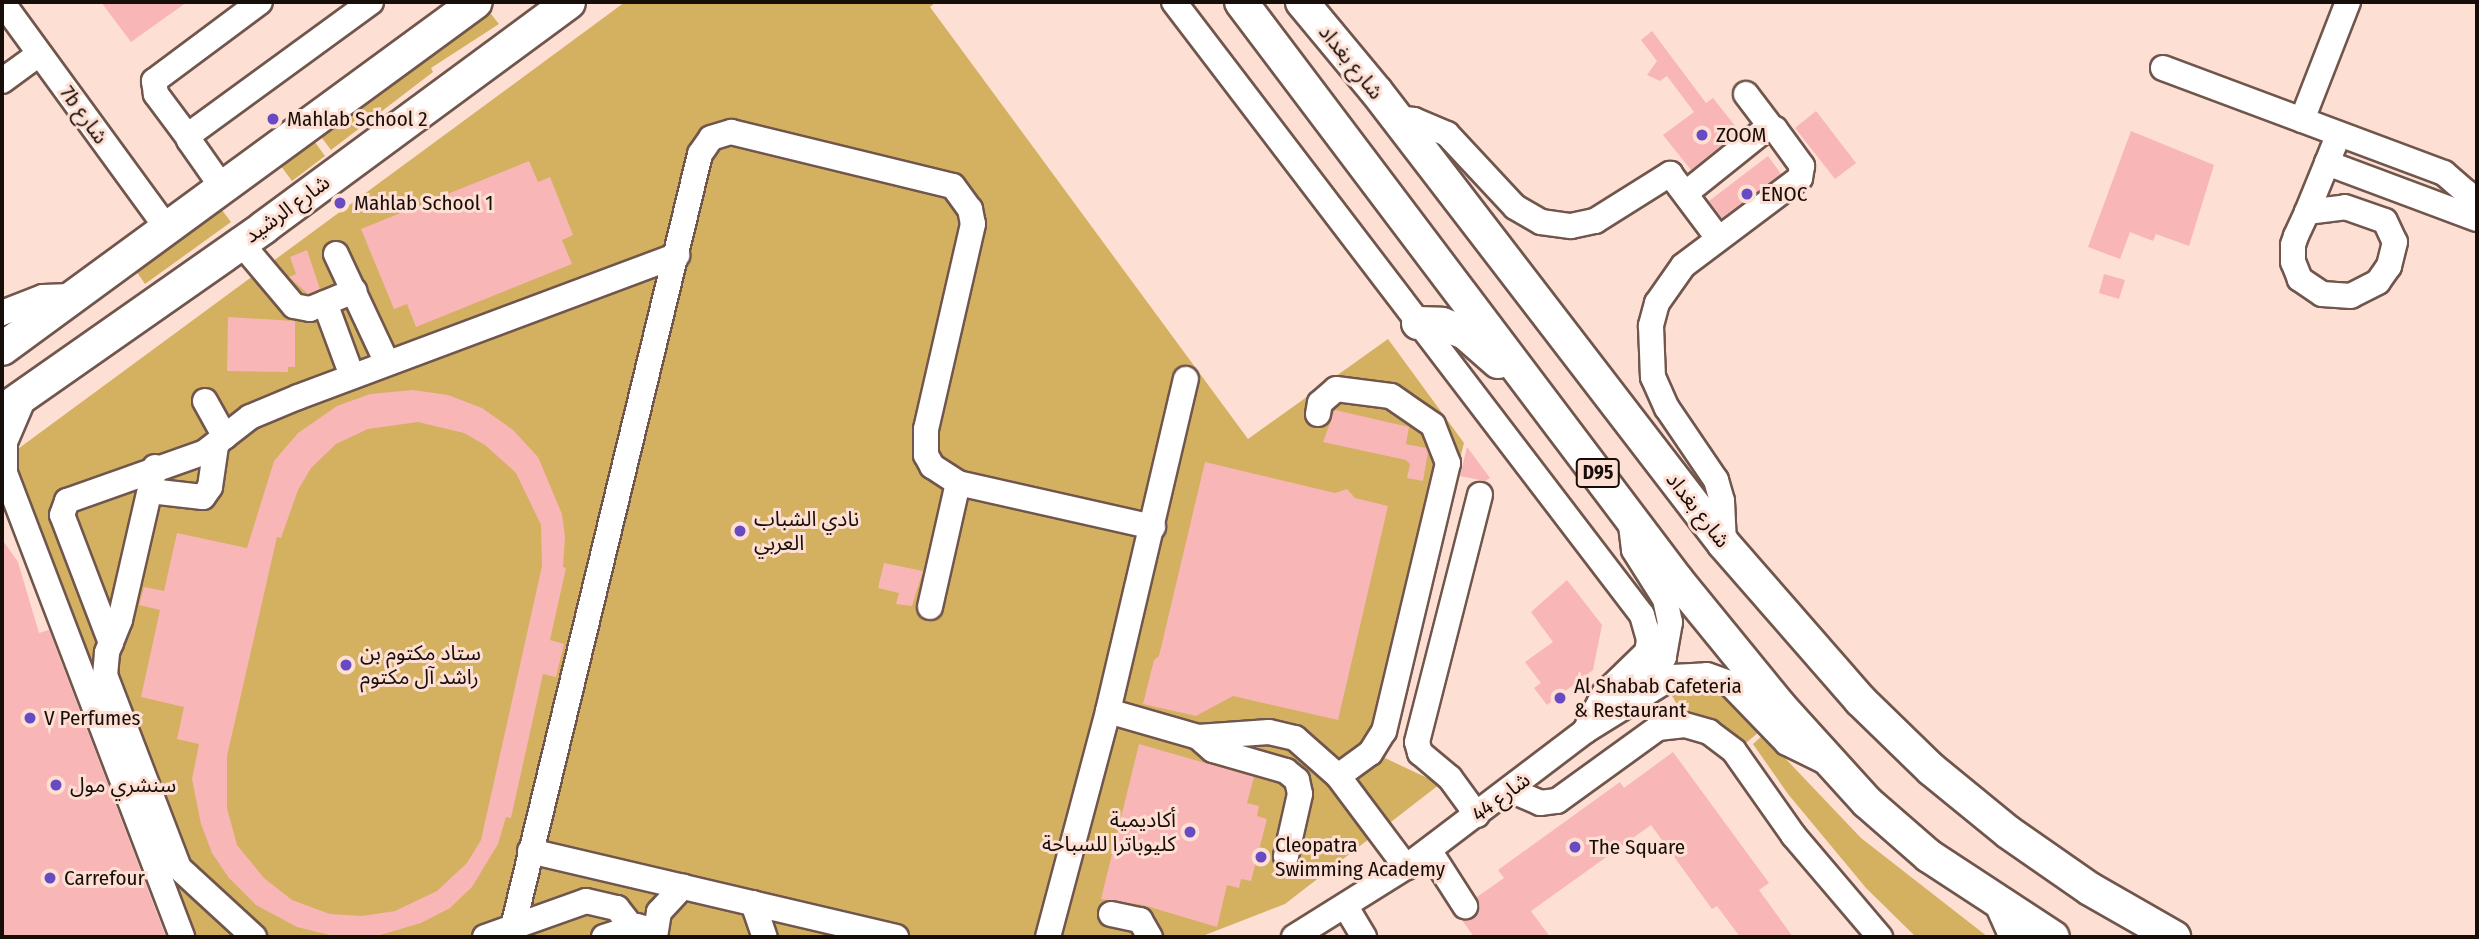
<!DOCTYPE html>
<meta charset="utf-8">
<style>
body{margin:0}
#map{position:relative;width:2479px;height:939px;overflow:hidden;background:#fedfd3;font-family:"Fira Sans Condensed","Noto Sans Arabic",sans-serif}
div>[style]{position:absolute}
[style*='--x']{left:calc(var(--x)*1px);top:calc(var(--y)*1px);width:calc(var(--w)*1px);rotate:calc(var(--a)*1deg)}
.green>*{inset:0;background:#d4b061}
.building>*{inset:0;background:#f8b6b6}
.roads{filter:drop-shadow(2px 0 #70564c) drop-shadow(-2px 0 #70564c) drop-shadow(0 2px #70564c) drop-shadow(0 -2px #70564c)}
.minor>*{height:24px;margin:-12px;padding:0 12px;transform-origin:12px;border-radius:12px;background:#fff}
.major>*{height:32px;margin:-16px;padding:0 16px;transform-origin:16px;border-radius:16px;background:#fff}
.dots>*{width:19px;height:19px;translate:-50% -50%;box-sizing:border-box;border:4px solid #fedfd3;border-radius:50%}
span{translate:-50% -50%;white-space:nowrap;text-align:center;line-height:1.15;-webkit-text-stroke:6px #fedfd3;paint-order:stroke}
.shield-label span{padding:2px 5px;background:#fedfd3;border:2px solid;border-radius:5px;-webkit-text-stroke-width:0}
.shield-label{font-size:19px;color:#170d09;font-weight:700}
.street-label{font-size:21px;color:#170d09}
.poi-label{font-size:21px;color:#170d09}
.left{translate:0 -50%;text-align:left}
.right{translate:-100% -50%;text-align:right}
.frame{position:absolute;inset:0;border:4px solid #170d09;pointer-events:none}
</style>
<div id="map">
<div class="green">
<div style="clip-path:polygon(625px 2px,936px 2px,930px 7px,1248px 439px,1388px 339px,1464px 443px,1385px 758px,1440px 784px,1285px 904px,1200px 937px,192px 937px,7px 457px)"></div>
<div style="clip-path:polygon(487px 9px,499px 24px,431px 68px,433px 72px,331px 150px,319px 134px)"></div>
<div style="clip-path:polygon(312px 138px,325px 156px,292px 181px,278px 162px)"></div>
<div style="clip-path:polygon(219px 206px,231px 222px,145px 284px,134px 268px)"></div>
<div style="clip-path:polygon(1700px 687px,1730px 700px,1759px 732px,1740px 748px,1685px 718px,1668px 689px)"></div>
<div style="clip-path:polygon(1763px 735px,1861px 838px,1988px 937px,1916px 937px,1866px 888px,1788px 794px,1753px 744px)"></div>
</div>
<div class="building">
<div style="clip-path:polygon(101px 2px,187px 2px,131px 42px)"></div>
<div style="clip-path:polygon(1652px 31px,1706px 103px,1713px 98px,1739px 131px,1691px 170px,1663px 135px,1694px 112px,1667px 76px,1660px 81px,1647px 75px,1657px 61px,1641px 40px)"></div>
<div style="clip-path:polygon(1816px 111px,1856px 163px,1835px 179px,1795px 128px)"></div>
<div style="clip-path:polygon(2131px 131px,2214px 165px,2189px 246px,2156px 234px,2153px 241px,2130px 232px,2120px 259px,2088px 247px)"></div>
<div style="clip-path:polygon(1768px 156px,1781px 174px,1722px 218px,1709px 201px)"></div>
<div style="clip-path:polygon(529px 161px,538px 182px,550px 177px,573px 235px,562px 240px,572px 264px,416px 327px,407px 304px,394px 309px,361px 229px)"></div>
<div style="clip-path:polygon(307px 250px,320px 289px,308px 294px,289px 277px,296px 274px,290px 257px)"></div>
<div style="clip-path:polygon(2104px 274px,2125px 280px,2119px 299px,2099px 293px)"></div>
<div style="clip-path:polygon(228px 317px,295px 321px,295px 367px,288px 367px,288px 372px,227px 371px)"></div>
<div style="clip-path:polygon(evenodd,413px 390px,448px 395px,482px 408px,513px 430px,538px 457px,562px 514px,565px 537px,563px 567px,566px 568px,550px 640px,564px 644px,556px 677px,543px 674px,511px 818px,506px 817px,498px 844px,472px 887px,450px 908px,421px 923px,380px 935px,338px 937px,297px 927px,256px 905px,229px 878px,212px 853px,201px 824px,192px 779px,199px 744px,177px 739px,184px 707px,141px 697px,160px 610px,139px 605px,144px 587px,164px 591px,177px 533px,247px 548px,274px 461px,298px 433px,337px 406px,370px 394px,413px 390px,418px 422px,464px 433px,485px 445px,516px 473px,541px 525px,542px 566px,481px 840px,467px 863px,437px 891px,395px 911px,362px 916px,330px 914px,292px 900px,264px 878px,237px 845px,227px 808px,227px 756px,277px 537px,281px 538px,298px 490px,311px 468px,336px 444px,368px 429px,418px 422px)"></div>
<div style="clip-path:polygon(1335px 410px,1409px 427px,1406px 444px,1426px 448px,1428px 452px,1423px 481px,1407px 478px,1410px 464px,1406px 460px,1323px 442px)"></div>
<div style="clip-path:polygon(1467px 447px,1490px 478px,1485px 481px,1460px 476px)"></div>
<div style="clip-path:polygon(1205px 462px,1335px 493px,1347px 489px,1355px 498px,1388px 506px,1338px 720px,1233px 696px,1196px 716px,1143px 704px,1154px 660px,1159px 656px)"></div>
<div style="clip-path:polygon(2px 539px,18px 562px,39px 633px,49px 630px,166px 937px,2px 937px)"></div>
<div style="clip-path:polygon(884px 563px,923px 571px,912px 606px,896px 604px,899px 593px,878px 588px)"></div>
<div style="clip-path:polygon(1567px 580px,1602px 625px,1593px 670px,1547px 705px,1534px 688px,1541px 683px,1525px 662px,1553px 642px,1531px 612px)"></div>
<div style="clip-path:polygon(1139px 744px,1254px 777px,1247px 803px,1259px 806px,1257px 816px,1267px 819px,1251px 881px,1241px 879px,1239px 888px,1227px 885px,1217px 927px,1143px 905px,1101px 899px)"></div>
<div style="clip-path:polygon(1673px 752px,1769px 883px,1759px 890px,1793px 937px,1740px 937px,1717px 906px,1712px 909px,1651px 825px,1531px 911px,1550px 937px,1474px 937px,1462px 920px,1474px 918px,1480px 906px,1477px 897px,1504px 878px,1498px 870px,1620px 782px,1624px 788px)"></div>
</div>
<div class="roads">
<div class="minor">
<div style="--x:2;--y:2;--w:278;--a:53.9"></div>
<div style="--x:1174;--y:2;--w:771;--a:52.64"></div>
<div style="--x:1642;--y:615;--w:26;--a:74"></div>
<div style="--x:1649;--y:640;--w:12;--a:99"></div>
<div style="--x:1647;--y:652;--w:60;--a:135.7"></div>
<div style="--x:1604;--y:694;--w:42;--a:117.2"></div>
<div style="--x:2163;--y:68;--w:300;--a:20.5"></div>
<div style="--x:2444;--y:173;--w:29;--a:41"></div>
<div style="--x:2466;--y:192;--w:26;--a:74"></div>
<div style="--x:2;--y:81;--w:46;--a:-36.1"></div>
<div style="--x:1746;--y:94;--w:41;--a:52.9"></div>
<div style="--x:1396;--y:118;--w:18;--a:6"></div>
<div style="--x:1414;--y:120;--w:36;--a:23"></div>
<div style="--x:1447;--y:134;--w:100;--a:47"></div>
<div style="--x:1515;--y:207;--w:30;--a:30"></div>
<div style="--x:1541;--y:222;--w:30;--a:8"></div>
<div style="--x:1571;--y:226;--w:25;--a:-12"></div>
<div style="--x:1595;--y:221;--w:89;--a:-32.1"></div>
<div style="--x:1670;--y:174;--w:80;--a:53.1"></div>
<div style="--x:2302;--y:120;--w:127;--a:-68.7"></div>
<div style="--x:188;--y:137;--w:54;--a:-126.7"></div>
<div style="--x:156;--y:94;--w:13;--a:-99"></div>
<div style="--x:154;--y:81;--w:132;--a:-36.7"></div>
<div style="--x:2327;--y:163;--w:160;--a:20.5"></div>
<div style="--x:222;--y:187;--w:57;--a:-125.1"></div>
<div style="--x:189;--y:140;--w:6;--a:-81"></div>
<div style="--x:190;--y:134;--w:224;--a:-36.1"></div>
<div style="--x:1686;--y:193;--w:104;--a:-38.7"></div>
<div style="--x:1767;--y:128;--w:8;--a:7"></div>
<div style="--x:1775;--y:129;--w:46;--a:53.9"></div>
<div style="--x:1802;--y:166;--w:12;--a:99"></div>
<div style="--x:1800;--y:178;--w:146;--a:143.1"></div>
<div style="--x:1683;--y:266;--w:45;--a:125.1"></div>
<div style="--x:1657;--y:303;--w:24;--a:105"></div>
<div style="--x:1651;--y:326;--w:51;--a:87.8"></div>
<div style="--x:1653;--y:377;--w:34;--a:66"></div>
<div style="--x:1667;--y:408;--w:87;--a:55.8"></div>
<div style="--x:1716;--y:480;--w:22;--a:74"></div>
<div style="--x:1722;--y:501;--w:43;--a:87.3"></div>
<div style="--x:2307;--y:212;--w:38;--a:-7"></div>
<div style="--x:2345;--y:207;--w:42;--a:19.3"></div>
<div style="--x:2385;--y:221;--w:23;--a:65"></div>
<div style="--x:2395;--y:242;--w:25;--a:104"></div>
<div style="--x:2389;--y:266;--w:19;--a:125"></div>
<div style="--x:2378;--y:282;--w:30;--a:153"></div>
<div style="--x:2351;--y:296;--w:29;--a:-176"></div>
<div style="--x:2322;--y:294;--w:27;--a:-146"></div>
<div style="--x:2300;--y:279;--w:18;--a:-112"></div>
<div style="--x:2293;--y:262;--w:17;--a:-90"></div>
<div style="--x:2293;--y:245;--w:9;--a:-72"></div>
<div style="--x:2296;--y:236;--w:26;--a:-65"></div>
<div style="--x:2307;--y:212;--w:53;--a:-67.8"></div>
<div style="--x:2327;--y:163;--w:31;--a:-68"></div>
<div style="--x:241;--y:243;--w:82;--a:49.9"></div>
<div style="--x:294;--y:306;--w:16;--a:11"></div>
<div style="--x:310;--y:309;--w:48;--a:-22.2"></div>
<div style="--x:336;--y:254;--w:120;--a:64.9"></div>
<div style="--x:325;--y:303;--w:78;--a:69.7"></div>
<div style="--x:2;--y:313;--w:44;--a:-21.3"></div>
<div style="--x:43;--y:297;--w:28;--a:-2"></div>
<div style="--x:26;--y:393;--w:53;--a:113.2"></div>
<div style="--x:5;--y:442;--w:31;--a:90"></div>
<div style="--x:5;--y:473;--w:497;--a:69.1"></div>
<div style="--x:205;--y:401;--w:41;--a:60.9"></div>
<div style="--x:1318;--y:414;--w:11;--a:-80"></div>
<div style="--x:1320;--y:403;--w:21;--a:-41"></div>
<div style="--x:1336;--y:389;--w:55;--a:7.3"></div>
<div style="--x:1391;--y:396;--w:51;--a:34.6"></div>
<div style="--x:1433;--y:425;--w:41;--a:68.5"></div>
<div style="--x:1448;--y:463;--w:276;--a:103.4"></div>
<div style="--x:1384;--y:731;--w:26;--a:122"></div>
<div style="--x:1370;--y:753;--w:39;--a:144"></div>
<div style="--x:155;--y:467;--w:157;--a:102.9"></div>
<div style="--x:120;--y:620;--w:35;--a:112"></div>
<div style="--x:107;--y:653;--w:22;--a:95"></div>
<div style="--x:105;--y:675;--w:207;--a:69"></div>
<div style="--x:179;--y:868;--w:102;--a:42.6"></div>
<div style="--x:150;--y:491;--w:53;--a:6.5"></div>
<div style="--x:203;--y:497;--w:12;--a:-55"></div>
<div style="--x:210;--y:487;--w:41;--a:-81.7"></div>
<div style="--x:1630;--y:517;--w:33;--a:83"></div>
<div style="--x:1634;--y:550;--w:58;--a:57.7"></div>
<div style="--x:1665;--y:599;--w:24;--a:78"></div>
<div style="--x:1670;--y:622;--w:36;--a:100"></div>
<div style="--x:1664;--y:657;--w:40;--a:127"></div>
<div style="--x:930;--y:607;--w:127;--a:-77.3"></div>
<div style="--x:111;--y:643;--w:137;--a:-110.9"></div>
<div style="--x:62;--y:515;--w:15;--a:-70"></div>
<div style="--x:67;--y:501;--w:146;--a:-19.5"></div>
<div style="--x:205;--y:452;--w:57;--a:-37.9"></div>
<div style="--x:250;--y:417;--w:52;--a:-22.6"></div>
<div style="--x:298;--y:397;--w:405;--a:-20.5"></div>
<div style="--x:1108;--y:711;--w:94;--a:16.1"></div>
<div style="--x:1198;--y:737;--w:71;--a:-4"></div>
<div style="--x:1269;--y:732;--w:27;--a:13"></div>
<div style="--x:1295;--y:738;--w:57;--a:41.5"></div>
<div style="--x:1338;--y:776;--w:114;--a:53.2"></div>
<div style="--x:1198;--y:737;--w:20;--a:41"></div>
<div style="--x:1213;--y:750;--w:76;--a:16"></div>
<div style="--x:1286;--y:771;--w:14;--a:39"></div>
<div style="--x:1297;--y:780;--w:14;--a:78"></div>
<div style="--x:1300;--y:794;--w:64;--a:102.7"></div>
<div style="--x:1510;--y:790;--w:33;--a:23"></div>
<div style="--x:1540;--y:803;--w:17;--a:-7"></div>
<div style="--x:1557;--y:801;--w:125;--a:-35.9"></div>
<div style="--x:1658;--y:728;--w:27;--a:-6"></div>
<div style="--x:1685;--y:725;--w:25;--a:16"></div>
<div style="--x:1709;--y:732;--w:31;--a:37"></div>
<div style="--x:1734;--y:751;--w:104;--a:54.8"></div>
<div style="--x:1794;--y:836;--w:133;--a:49.6"></div>
<div style="--x:1477;--y:815;--w:46;--a:-126.1"></div>
<div style="--x:1450;--y:778;--w:39;--a:-140"></div>
<div style="--x:1420;--y:753;--w:11;--a:-105"></div>
<div style="--x:1417;--y:742;--w:255;--a:-75.7"></div>
<div style="--x:1429;--y:850;--w:67;--a:57.3"></div>
<div style="--x:530;--y:851;--w:376;--a:13.2"></div>
<div style="--x:753;--y:903;--w:36;--a:71"></div>
<div style="--x:1997;--y:904;--w:36;--a:66"></div>
<div style="--x:1346;--y:907;--w:35;--a:59"></div>
<div style="--x:1111;--y:914;--w:30;--a:12"></div>
<div style="--x:1140;--y:920;--w:20;--a:60"></div>
<div style="--x:513;--y:927;--w:795;--a:-76.4"></div>
<div style="--x:700;--y:154;--w:19;--a:-55"></div>
<div style="--x:711;--y:138;--w:21;--a:-17"></div>
<div style="--x:731;--y:132;--w:228;--a:13.7"></div>
<div style="--x:953;--y:186;--w:29;--a:54"></div>
<div style="--x:970;--y:209;--w:15;--a:79"></div>
<div style="--x:973;--y:224;--w:210;--a:102.9"></div>
<div style="--x:926;--y:429;--w:26;--a:90"></div>
<div style="--x:926;--y:455;--w:13;--a:61"></div>
<div style="--x:932;--y:466;--w:31;--a:33"></div>
<div style="--x:958;--y:483;--w:200;--a:12.7"></div>
<div style="--x:485;--y:937;--w:107;--a:-19.6"></div>
<div style="--x:586;--y:901;--w:32;--a:13"></div>
<div style="--x:617;--y:908;--w:37;--a:52"></div>
<div style="--x:604;--y:937;--w:35;--a:-18"></div>
<div style="--x:637;--y:926;--w:11;--a:15"></div>
<div style="--x:655;--y:937;--w:25;--a:-81"></div>
<div style="--x:659;--y:912;--w:35;--a:-47"></div>
<div style="--x:1048;--y:937;--w:234;--a:-75.1"></div>
<div style="--x:1108;--y:711;--w:341;--a:-76.8"></div>
<div style="--x:1294;--y:937;--w:132;--a:-32"></div>
<div style="--x:1406;--y:867;--w:225;--a:-37.2"></div>
<div style="--x:1585;--y:731;--w:102;--a:-31.8"></div>
<div style="--x:1672;--y:677;--w:35;--a:-3"></div>
<div style="--x:1707;--y:675;--w:23;--a:20"></div>
<div style="--x:1729;--y:683;--w:83;--a:46"></div>
<div style="--x:1787;--y:743;--w:50;--a:26.1"></div>
</div>
<div class="major">
<div style="--x:1241;--y:2;--w:725;--a:52.96"></div>
<div style="--x:1678;--y:581;--w:160;--a:50.8"></div>
<div style="--x:1779;--y:705;--w:131;--a:47.8"></div>
<div style="--x:1867;--y:802;--w:82;--a:41.1"></div>
<div style="--x:1929;--y:856;--w:148;--a:33.2"></div>
<div style="--x:1302;--y:2;--w:116;--a:50.3"></div>
<div style="--x:1376;--y:91;--w:571;--a:52.47"></div>
<div style="--x:1724;--y:544;--w:207;--a:48.9"></div>
<div style="--x:1860;--y:700;--w:99;--a:44.2"></div>
<div style="--x:1931;--y:769;--w:99;--a:39.3"></div>
<div style="--x:2008;--y:832;--w:100;--a:34.8"></div>
<div style="--x:2090;--y:889;--w:97;--a:29.7"></div>
<div style="--x:1418;--y:323;--w:24;--a:2"></div>
<div style="--x:1442;--y:324;--w:25;--a:21"></div>
<div style="--x:1465;--y:333;--w:44;--a:41.3"></div>
<div style="--x:2;--y:349;--w:587;--a:-36.21"></div>
<div style="--x:2;--y:411;--w:319;--a:-35"></div>
<div style="--x:263;--y:228;--w:380;--a:-36.4"></div>
</div>
</div>
<div class="dots">
<div style="left:273px;top:119px;background:#684ac3"></div>
<div style="left:1702px;top:135px;background:#684ac3"></div>
<div style="left:1747px;top:194px;background:#684ac3"></div>
<div style="left:340px;top:203px;background:#684ac3"></div>
<div style="left:740px;top:531px;background:#684ac3"></div>
<div style="left:346px;top:665px;background:#684ac3"></div>
<div style="left:1560px;top:698px;background:#684ac3"></div>
<div style="left:30px;top:718px;background:#684ac3"></div>
<div style="left:56px;top:785px;background:#684ac3"></div>
<div style="left:1190px;top:832px;background:#684ac3"></div>
<div style="left:1575px;top:847px;background:#684ac3"></div>
<div style="left:1261px;top:857px;background:#684ac3"></div>
<div style="left:50px;top:878px;background:#684ac3"></div>
</div>
<div class="shield-label">
<span style="left:1598px;top:473px">D95</span>
</div>
<div class="street-label">
<span style="left:1351px;top:62px;rotate:51deg">شارع بغداد</span>
<span style="left:84px;top:115px;rotate:54deg">7b شارع</span>
<span style="left:287px;top:209px;rotate:-36deg">شارع الرشيد</span>
<span style="left:1698px;top:510px;rotate:52deg">شارع بغداد</span>
<span style="left:1501px;top:797px;rotate:-37deg">شارع 44</span>
</div>
<div class="poi-label">
<span class="left" style="left:287px;top:119px">Mahlab School 2</span>
<span class="left" style="left:1716px;top:135px">ZOOM</span>
<span class="left" style="left:1761px;top:194px">ENOC</span>
<span class="left" style="left:354px;top:203px">Mahlab School 1</span>
<span class="left" style="left:754px;top:531px">نادي الشباب<br>العربي</span>
<span class="left" style="left:360px;top:665px">ستاد مكتوم بن<br>راشد آل مكتوم</span>
<span class="left" style="left:1574px;top:698px">Al Shabab Cafeteria<br>&amp; Restaurant</span>
<span class="left" style="left:44px;top:718px">V Perfumes</span>
<span class="left" style="left:70px;top:785px">سنشري مول</span>
<span class="right" style="left:1176px;top:832px">أكاديمية<br>كليوباترا للسباحة</span>
<span class="left" style="left:1275px;top:857px">Cleopatra<br>Swimming Academy</span>
<span class="left" style="left:1589px;top:847px">The Square</span>
<span class="left" style="left:64px;top:878px">Carrefour</span>
</div>
<div class="frame"></div>
</div>
